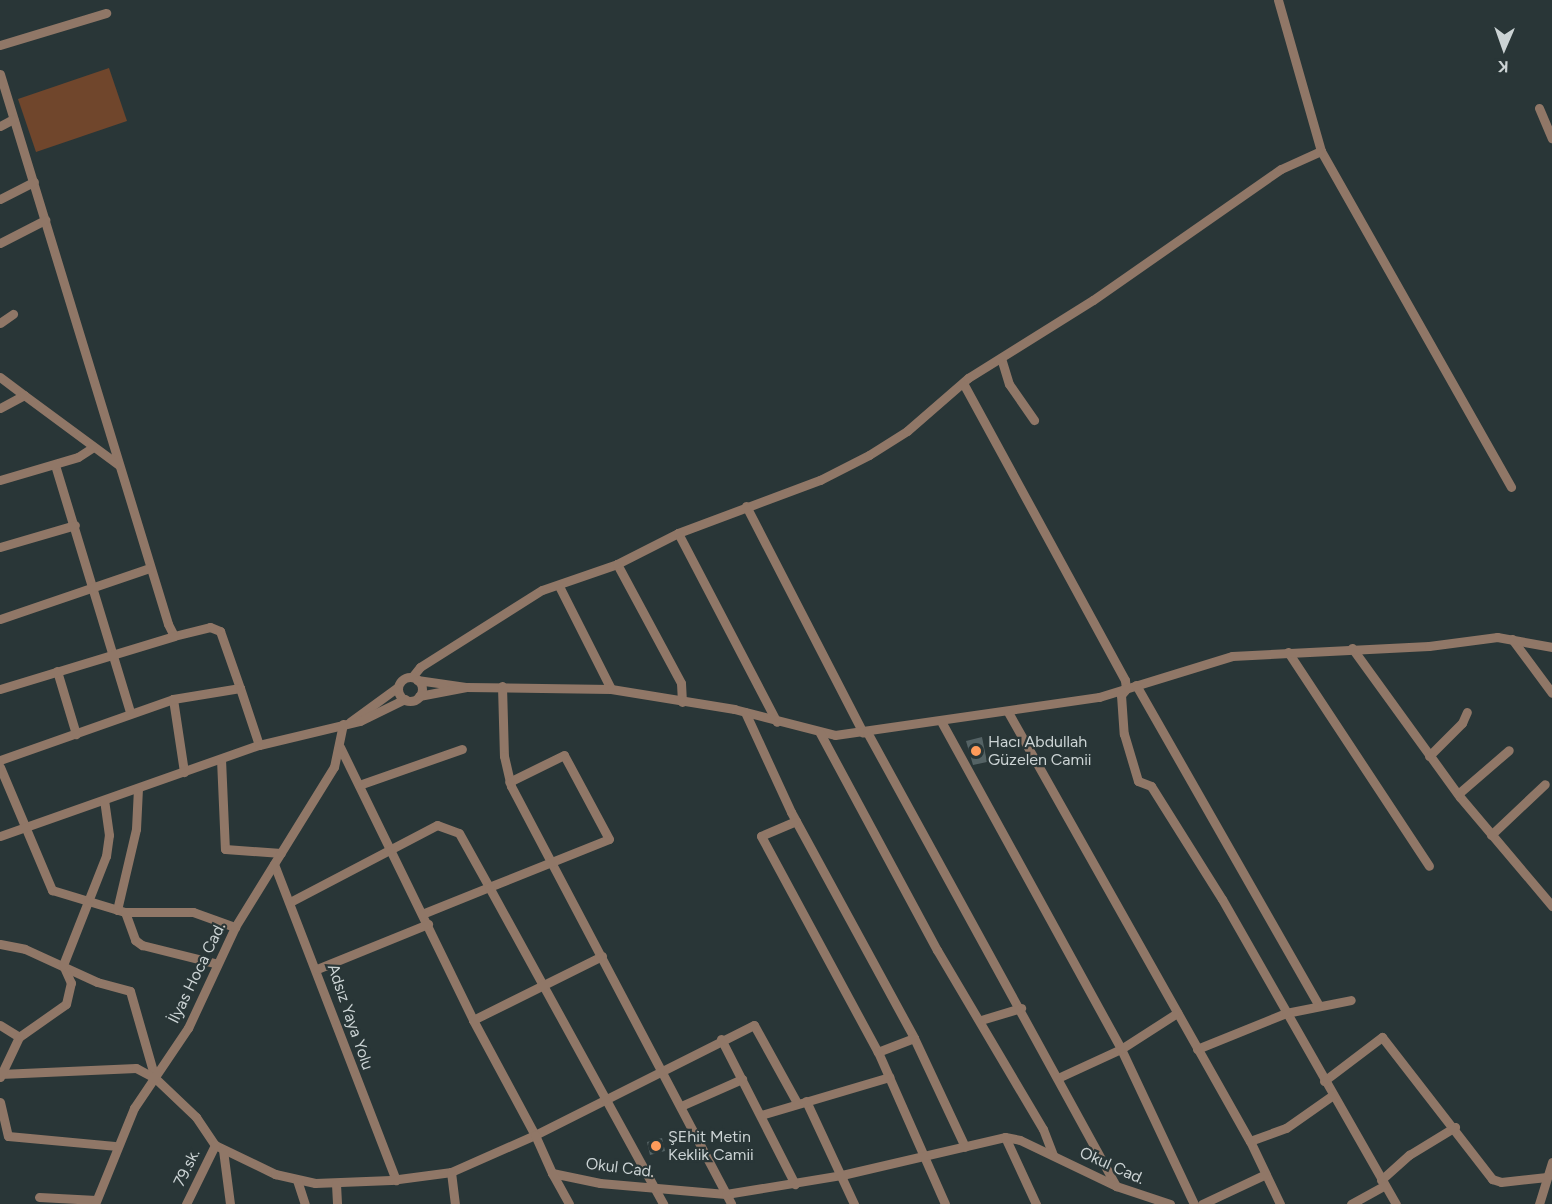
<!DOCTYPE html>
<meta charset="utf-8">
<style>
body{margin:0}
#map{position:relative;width:1552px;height:1204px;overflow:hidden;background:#293637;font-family:Figtree,sans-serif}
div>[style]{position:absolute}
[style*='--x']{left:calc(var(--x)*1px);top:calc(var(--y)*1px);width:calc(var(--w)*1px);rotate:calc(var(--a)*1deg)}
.green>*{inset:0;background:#70462c}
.building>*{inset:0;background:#556365}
.minor>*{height:9px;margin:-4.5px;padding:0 4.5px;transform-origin:4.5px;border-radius:4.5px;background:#907767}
.minor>.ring{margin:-4.5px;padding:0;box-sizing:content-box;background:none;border:9px solid #907767;border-radius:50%}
.dots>*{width:16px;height:16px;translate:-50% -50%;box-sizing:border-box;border:3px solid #293637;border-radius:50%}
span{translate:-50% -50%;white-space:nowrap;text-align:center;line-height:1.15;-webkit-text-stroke:4.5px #293637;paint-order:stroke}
.poi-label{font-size:16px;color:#cbd3d4}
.left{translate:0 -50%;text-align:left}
.street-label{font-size:16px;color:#cbd3d4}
.north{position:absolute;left:1474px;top:18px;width:60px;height:60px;-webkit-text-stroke:4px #293637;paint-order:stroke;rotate:182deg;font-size:16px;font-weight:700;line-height:24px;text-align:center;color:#cbd3d4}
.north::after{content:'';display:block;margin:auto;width:21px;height:27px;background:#cbd3d4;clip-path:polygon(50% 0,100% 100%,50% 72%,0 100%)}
</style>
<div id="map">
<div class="green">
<div style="clip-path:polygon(109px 68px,127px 121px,36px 152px,18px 99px)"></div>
</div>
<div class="building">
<div style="clip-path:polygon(982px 737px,987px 762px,973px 765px,966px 741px)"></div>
<div style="clip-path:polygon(662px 1138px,665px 1151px,650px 1155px,647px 1142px)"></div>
</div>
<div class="minor">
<div style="--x:1278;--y:0;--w:157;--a:74.1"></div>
<div style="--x:1321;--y:151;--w:386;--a:60.5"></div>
<div style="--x:0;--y:45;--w:111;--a:-16.8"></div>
<div style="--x:0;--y:74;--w:575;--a:73.01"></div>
<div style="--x:168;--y:624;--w:13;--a:63"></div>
<div style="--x:174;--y:636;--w:37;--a:-14"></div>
<div style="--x:210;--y:627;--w:11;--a:22"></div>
<div style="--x:220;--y:631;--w:60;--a:70.7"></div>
<div style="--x:1539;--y:108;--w:33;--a:67"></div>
<div style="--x:0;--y:126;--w:15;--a:-28"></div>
<div style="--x:0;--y:199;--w:38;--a:-27"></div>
<div style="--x:0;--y:243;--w:51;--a:-27.1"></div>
<div style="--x:0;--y:323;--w:16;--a:-35"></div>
<div style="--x:1001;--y:358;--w:27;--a:73"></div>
<div style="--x:1009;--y:384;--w:44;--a:55.2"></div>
<div style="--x:0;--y:377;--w:30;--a:37"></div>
<div style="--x:963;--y:383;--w:338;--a:61.4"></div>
<div style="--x:1125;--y:680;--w:9;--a:84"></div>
<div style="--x:1126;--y:689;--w:8;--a:130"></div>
<div style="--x:1121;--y:695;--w:39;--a:86"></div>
<div style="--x:1124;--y:734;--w:49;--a:73.4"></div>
<div style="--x:1138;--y:781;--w:14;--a:21"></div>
<div style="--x:1151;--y:786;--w:133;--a:57.9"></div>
<div style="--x:1222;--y:899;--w:351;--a:60.3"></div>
<div style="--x:0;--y:408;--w:27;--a:-28"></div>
<div style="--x:24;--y:395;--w:118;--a:36.4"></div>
<div style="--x:55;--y:465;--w:258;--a:73.1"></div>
<div style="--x:0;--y:480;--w:81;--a:-16.4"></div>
<div style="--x:78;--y:457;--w:17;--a:-33"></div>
<div style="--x:746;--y:506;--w:255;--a:62.7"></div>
<div style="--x:678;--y:533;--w:213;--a:62.4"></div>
<div style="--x:0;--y:547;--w:78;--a:-16.3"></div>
<div style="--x:617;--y:564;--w:135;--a:61.7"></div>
<div style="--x:681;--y:683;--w:19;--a:87"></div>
<div style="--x:559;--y:586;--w:115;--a:63.2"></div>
<div style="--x:0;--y:619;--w:158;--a:-18.8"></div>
<div style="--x:1512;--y:639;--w:67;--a:53.5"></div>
<div style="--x:1352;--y:648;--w:184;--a:54.1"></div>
<div style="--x:1460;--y:797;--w:143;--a:49.8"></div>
<div style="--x:1288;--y:652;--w:256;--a:56.6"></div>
<div style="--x:57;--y:671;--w:66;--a:73.2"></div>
<div style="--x:412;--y:677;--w:13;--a:-51"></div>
<div style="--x:420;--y:667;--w:144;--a:-32.3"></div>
<div style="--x:542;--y:590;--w:79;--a:-19.1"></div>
<div style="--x:617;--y:564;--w:68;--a:-26.9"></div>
<div style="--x:678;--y:533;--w:152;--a:-20.5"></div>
<div style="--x:820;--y:480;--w:55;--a:-27"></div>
<div style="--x:869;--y:455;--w:45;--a:-32.3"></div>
<div style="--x:907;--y:431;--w:81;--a:-41"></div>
<div style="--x:968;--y:378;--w:147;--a:-32"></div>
<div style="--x:1093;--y:300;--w:229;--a:-34.9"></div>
<div style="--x:1281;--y:169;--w:44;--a:-24.2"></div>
<div class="ring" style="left:398px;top:677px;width:15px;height:15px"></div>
<div style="--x:417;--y:680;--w:49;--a:8.1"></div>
<div style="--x:466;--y:687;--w:145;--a:0.8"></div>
<div style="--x:611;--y:689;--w:125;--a:9.2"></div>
<div style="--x:734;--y:709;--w:104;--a:14.4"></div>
<div style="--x:835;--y:735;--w:267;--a:-8.2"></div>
<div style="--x:1099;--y:697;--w:139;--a:-17.1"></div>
<div style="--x:1232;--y:656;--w:197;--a:-2.9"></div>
<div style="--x:1429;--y:646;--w:69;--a:-7.5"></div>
<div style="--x:1497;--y:637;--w:56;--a:10.3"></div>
<div style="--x:1136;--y:685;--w:369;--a:60.3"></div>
<div style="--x:502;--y:686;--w:70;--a:88.4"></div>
<div style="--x:504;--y:756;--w:31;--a:77"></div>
<div style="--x:511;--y:786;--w:472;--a:62.2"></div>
<div style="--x:0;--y:689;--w:182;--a:-16.9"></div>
<div style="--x:419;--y:696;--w:48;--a:-10.8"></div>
<div style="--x:173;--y:699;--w:74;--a:81.4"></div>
<div style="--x:745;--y:712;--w:110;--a:65.3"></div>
<div style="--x:791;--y:812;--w:257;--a:61.4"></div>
<div style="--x:914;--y:1038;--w:39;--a:159"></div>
<div style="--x:1008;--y:712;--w:493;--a:60.6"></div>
<div style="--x:1250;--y:1141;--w:70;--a:64.5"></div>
<div style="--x:350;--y:722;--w:59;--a:-36.1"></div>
<div style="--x:942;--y:723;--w:372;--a:61.2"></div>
<div style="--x:1121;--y:1049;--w:171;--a:64.8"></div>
<div style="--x:867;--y:732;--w:518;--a:61.26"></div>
<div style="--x:820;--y:733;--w:247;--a:61.7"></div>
<div style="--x:937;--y:950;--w:208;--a:59.4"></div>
<div style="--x:1043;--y:1129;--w:28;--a:69"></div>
<div style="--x:340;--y:747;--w:304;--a:64"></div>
<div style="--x:473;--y:1020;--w:131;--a:61.7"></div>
<div style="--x:535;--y:1135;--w:245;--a:-26.7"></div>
<div style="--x:754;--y:1025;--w:89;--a:61.1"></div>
<div style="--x:1429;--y:756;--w:47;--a:-45"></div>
<div style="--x:1462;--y:723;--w:12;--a:-66"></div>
<div style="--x:221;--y:759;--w:90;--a:87.5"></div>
<div style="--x:225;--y:849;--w:56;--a:4.1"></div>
<div style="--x:0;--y:760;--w:183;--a:-19.4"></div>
<div style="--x:173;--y:699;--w:68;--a:-9.3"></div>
<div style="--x:240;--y:688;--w:60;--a:71.6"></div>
<div style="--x:0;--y:767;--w:134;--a:67.1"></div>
<div style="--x:52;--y:890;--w:76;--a:16.8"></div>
<div style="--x:125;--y:912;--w:30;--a:70"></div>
<div style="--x:135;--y:940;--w:9;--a:36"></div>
<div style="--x:142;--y:945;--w:75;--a:13.9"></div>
<div style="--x:359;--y:785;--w:109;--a:-19.3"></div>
<div style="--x:1458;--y:794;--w:67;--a:-40.8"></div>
<div style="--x:796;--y:821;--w:38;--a:157"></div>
<div style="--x:761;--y:836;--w:246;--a:61.6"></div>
<div style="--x:878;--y:1052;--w:166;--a:66.2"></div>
<div style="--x:1491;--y:835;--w:74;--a:-43.4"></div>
<div style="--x:0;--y:836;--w:275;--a:-19.4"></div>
<div style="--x:259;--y:745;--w:104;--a:-13.4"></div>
<div style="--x:360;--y:721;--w:50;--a:-26.1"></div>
<div style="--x:274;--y:864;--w:339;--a:68.9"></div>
<div style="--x:290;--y:902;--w:166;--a:-27.6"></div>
<div style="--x:437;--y:825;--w:23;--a:20"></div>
<div style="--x:459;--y:833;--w:62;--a:60.9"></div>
<div style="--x:489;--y:887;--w:129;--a:-21.8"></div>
<div style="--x:609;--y:839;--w:95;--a:-118.2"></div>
<div style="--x:564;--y:755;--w:61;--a:153.9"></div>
<div style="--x:117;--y:910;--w:83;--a:-76.8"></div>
<div style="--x:136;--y:829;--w:41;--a:-87.2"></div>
<div style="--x:125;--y:912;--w:68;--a:0"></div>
<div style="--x:193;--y:912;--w:45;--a:19.7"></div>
<div style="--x:422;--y:914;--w:72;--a:-21.9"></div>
<div style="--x:489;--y:887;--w:362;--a:61.2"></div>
<div style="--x:0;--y:944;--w:25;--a:11"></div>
<div style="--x:25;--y:949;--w:79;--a:24.6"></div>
<div style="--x:97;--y:982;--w:34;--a:15"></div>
<div style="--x:130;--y:991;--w:91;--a:74"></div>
<div style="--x:317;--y:969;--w:120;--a:-22.1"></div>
<div style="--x:473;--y:1020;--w:144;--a:-26.4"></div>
<div style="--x:981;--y:1020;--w:42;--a:-16.7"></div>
<div style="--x:0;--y:1025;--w:22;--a:32"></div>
<div style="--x:914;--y:1038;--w:120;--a:64.9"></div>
<div style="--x:721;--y:1039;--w:163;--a:63"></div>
<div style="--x:1197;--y:1049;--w:96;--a:-22"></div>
<div style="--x:1286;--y:1013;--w:66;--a:-11.3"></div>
<div style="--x:0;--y:1074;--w:136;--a:-2.5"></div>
<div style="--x:136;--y:1068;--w:21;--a:28"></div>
<div style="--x:155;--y:1078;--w:57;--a:43.6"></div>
<div style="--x:196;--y:1117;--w:34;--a:56"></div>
<div style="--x:215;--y:1145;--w:67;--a:25.8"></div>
<div style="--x:275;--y:1174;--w:41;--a:12.7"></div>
<div style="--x:315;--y:1183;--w:76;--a:-2.3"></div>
<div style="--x:391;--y:1180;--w:61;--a:-7.6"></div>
<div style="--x:451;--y:1172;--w:92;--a:-23.8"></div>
<div style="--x:535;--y:1135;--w:42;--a:65.9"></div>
<div style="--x:552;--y:1173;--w:49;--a:11.8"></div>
<div style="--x:600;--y:1183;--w:126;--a:5"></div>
<div style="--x:726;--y:1194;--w:118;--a:-9.3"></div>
<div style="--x:842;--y:1175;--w:167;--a:-13.1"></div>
<div style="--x:1005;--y:1137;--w:15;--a:11"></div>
<div style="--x:1020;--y:1140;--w:106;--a:25.6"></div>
<div style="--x:1116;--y:1186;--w:57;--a:18.4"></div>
<div style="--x:0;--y:1077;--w:44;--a:-64.6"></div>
<div style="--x:19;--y:1037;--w:57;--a:-35.1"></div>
<div style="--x:66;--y:1004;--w:22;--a:-77"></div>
<div style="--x:71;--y:983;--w:20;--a:-114"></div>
<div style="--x:63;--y:965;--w:117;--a:-68.5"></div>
<div style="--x:106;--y:856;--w:21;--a:-82"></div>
<div style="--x:109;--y:835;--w:35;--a:-98"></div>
<div style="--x:1060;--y:1077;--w:67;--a:-24.7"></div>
<div style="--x:1121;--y:1049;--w:67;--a:-32.7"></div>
<div style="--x:1324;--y:1081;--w:73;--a:-37.2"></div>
<div style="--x:1382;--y:1037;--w:180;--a:52.2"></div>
<div style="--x:1492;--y:1179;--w:9;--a:18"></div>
<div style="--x:1501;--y:1182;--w:46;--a:-6.2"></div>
<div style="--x:806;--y:1101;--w:114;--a:65"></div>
<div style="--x:0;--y:1102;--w:35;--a:77"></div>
<div style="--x:8;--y:1136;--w:107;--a:5.3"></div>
<div style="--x:681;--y:1106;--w:67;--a:-23.9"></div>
<div style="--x:761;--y:1115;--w:134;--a:-16.5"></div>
<div style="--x:1005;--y:1137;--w:74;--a:65.2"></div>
<div style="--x:1250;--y:1141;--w:38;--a:-20"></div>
<div style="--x:1286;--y:1128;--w:57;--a:-35.1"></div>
<div style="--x:223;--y:1150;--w:54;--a:82.6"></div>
<div style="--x:451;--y:1172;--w:32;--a:83"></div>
<div style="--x:552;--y:1173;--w:35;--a:61"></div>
<div style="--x:297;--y:1180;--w:25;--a:72"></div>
<div style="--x:1381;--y:1180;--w:38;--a:-42"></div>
<div style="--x:1409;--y:1155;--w:54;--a:-31.3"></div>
<div style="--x:336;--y:1184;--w:20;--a:87"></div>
<div style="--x:39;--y:1197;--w:57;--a:3"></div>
<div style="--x:95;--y:1204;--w:104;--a:-67.9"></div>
<div style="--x:134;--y:1108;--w:97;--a:-56"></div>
<div style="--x:188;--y:1028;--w:111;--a:-65"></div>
<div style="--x:235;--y:927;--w:188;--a:-58.3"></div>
<div style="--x:334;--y:767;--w:44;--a:-78.2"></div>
<div style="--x:186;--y:1204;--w:66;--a:-63.8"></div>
<div style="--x:1202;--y:1204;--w:68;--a:-25.1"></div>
<div style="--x:1351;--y:1204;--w:38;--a:-29"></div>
<div style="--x:1539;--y:1204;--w:44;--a:-72.8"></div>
</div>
<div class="dots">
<div style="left:976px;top:751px;background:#ff9b5a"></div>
<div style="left:656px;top:1146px;background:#ff9b5a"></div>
</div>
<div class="poi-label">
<span class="left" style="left:988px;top:751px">Hacı Abdullah<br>Güzelen Camii</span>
<span class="left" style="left:668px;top:1146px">ŞEhit Metin<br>Keklik Camii</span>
</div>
<div class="street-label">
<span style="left:197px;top:973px;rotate:-64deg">İlyas Hoca Cad.</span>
<span style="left:350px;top:1017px;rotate:71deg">Adsız Yaya Yolu</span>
<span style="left:1112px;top:1166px;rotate:24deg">Okul Cad.</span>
<span style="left:187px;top:1168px;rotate:-64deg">79.sk.</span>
<span style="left:620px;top:1168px;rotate:7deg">Okul Cad.</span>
</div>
<div class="north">K</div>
</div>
